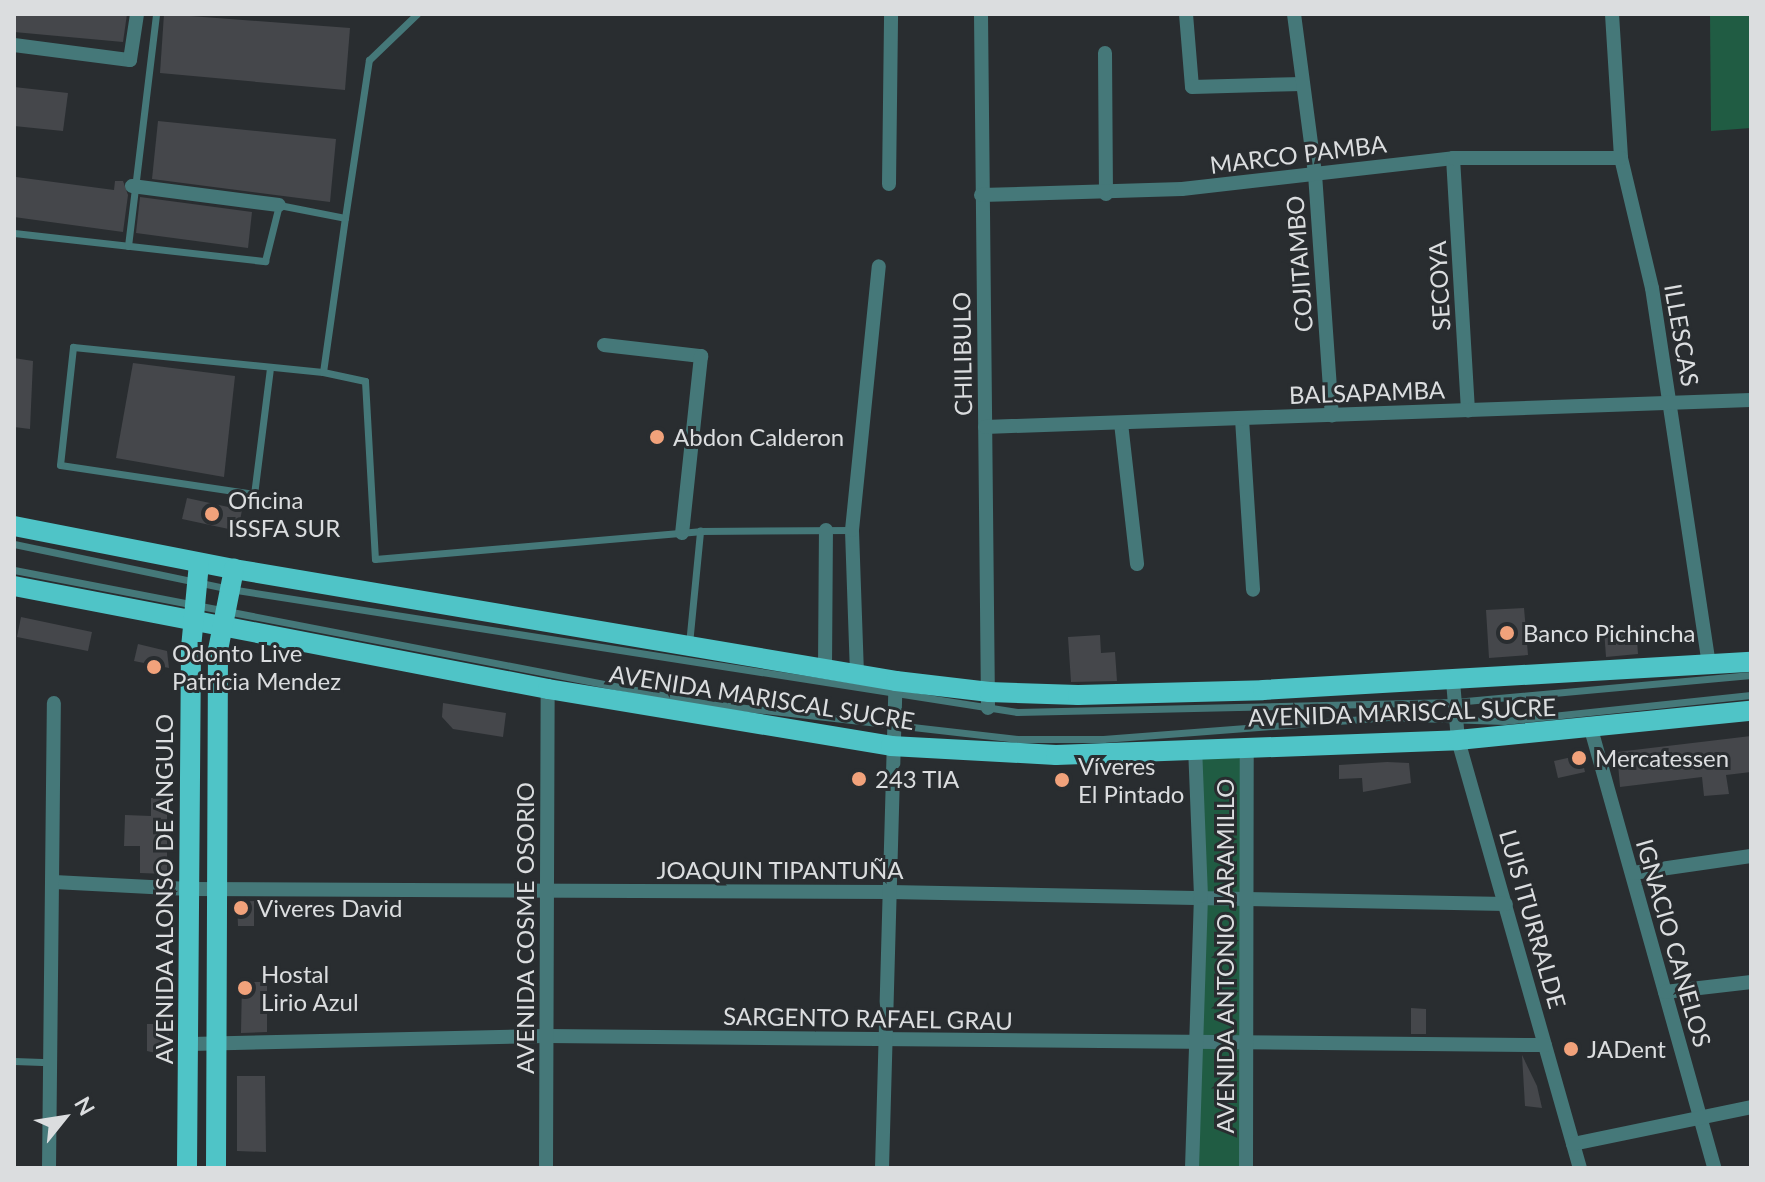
<!DOCTYPE html>
<meta charset="utf-8">
<style>
body{margin:0}
#map{position:relative;width:1765px;height:1182px;overflow:hidden;background:#292d30;font-family:Lato,sans-serif}
div>[style]{position:absolute}
[style*='--x']{left:calc(var(--x)*1px);top:calc(var(--y)*1px);width:calc(var(--w)*1px);rotate:calc(var(--a)*1deg)}
.green>*{inset:0;background:#205c43}
.building>*{inset:0;background:#45474b}
.lane>*{height:7px;margin:-3.5px;padding:0 3.5px;transform-origin:3.5px;border-radius:3.5px;background:#457879}
.street>*{height:14px;margin:-7px;padding:0 7px;transform-origin:7px;border-radius:7px;background:#457879}
.primary>*{height:20px;margin:-10px;padding:0 10px;transform-origin:10px;border-radius:10px;background:#4fc4c7}
.dots>*{width:22px;height:22px;translate:-50% -50%;box-sizing:border-box;border:4px solid #292d30;border-radius:50%}
span{translate:-50% -50%;white-space:nowrap;text-align:center;line-height:1.15;-webkit-text-stroke:6px #292d30;paint-order:stroke}
.street-label{font-size:24px;color:#dbdddf}
.poi-label{font-size:24px;color:#dbdddf}
.left{translate:0 -50%;text-align:left}
.frame{position:absolute;inset:0;border:16px solid #dbdddf;pointer-events:none}
.north{position:absolute;left:24px;top:1078px;width:80px;height:80px;-webkit-text-stroke:6px #292d30;paint-order:stroke;rotate:60deg;font-size:22px;font-weight:700;line-height:32px;text-align:center;color:#dbdddf}
.north::after{content:'';display:block;margin:auto;width:28px;height:36px;background:#dbdddf;clip-path:polygon(50% 0,100% 100%,50% 72%,0 100%)}
</style>
<div id="map">
<div class="green">
<div style="clip-path:polygon(1710px 14px,1751px 14px,1751px 128px,1711px 131px)"></div>
<div style="clip-path:polygon(1247px 745px,1246px 1168px,1192px 1168px,1195px 747px)"></div>
</div>
<div class="building">
<div style="clip-path:polygon(14px 14px,127px 14px,123px 42px,14px 32px)"></div>
<div style="clip-path:polygon(164px 14px,350px 28px,345px 90px,160px 73px)"></div>
<div style="clip-path:polygon(14px 87px,68px 93px,63px 131px,14px 126px)"></div>
<div style="clip-path:polygon(158px 121px,336px 139px,330px 202px,152px 179px)"></div>
<div style="clip-path:polygon(16px 177px,114px 190px,115px 181px,123px 181px,128px 195px,123px 232px,14px 217px)"></div>
<div style="clip-path:polygon(140px 197px,252px 212px,248px 248px,136px 233px)"></div>
<div style="clip-path:polygon(14px 358px,33px 361px,30px 429px,14px 427px)"></div>
<div style="clip-path:polygon(133px 363px,235px 376px,224px 477px,116px 458px)"></div>
<div style="clip-path:polygon(187px 498px,242px 510px,238px 531px,182px 519px)"></div>
<div style="clip-path:polygon(1524px 608px,1528px 655px,1489px 658px,1486px 610px)"></div>
<div style="clip-path:polygon(21px 617px,92px 632px,88px 651px,17px 637px)"></div>
<div style="clip-path:polygon(1636px 627px,1638px 654px,1606px 657px,1604px 629px)"></div>
<div style="clip-path:polygon(1100px 635px,1101px 653px,1115px 652px,1117px 681px,1071px 682px,1068px 637px)"></div>
<div style="clip-path:polygon(138px 644px,167px 651px,169px 668px,134px 661px)"></div>
<div style="clip-path:polygon(443px 703px,506px 713px,503px 737px,453px 729px,442px 717px)"></div>
<div style="clip-path:polygon(1751px 736px,1751px 772px,1726px 775px,1729px 794px,1704px 796px,1702px 777px,1620px 787px,1617px 752px)"></div>
<div style="clip-path:polygon(1581px 755px,1585px 772px,1558px 778px,1554px 761px)"></div>
<div style="clip-path:polygon(1387px 762px,1409px 763px,1411px 783px,1363px 792px,1362px 778px,1339px 779px,1339px 765px)"></div>
<div style="clip-path:polygon(151px 798px,167px 798px,167px 874px,140px 873px,140px 846px,124px 846px,125px 815px,151px 816px)"></div>
<div style="clip-path:polygon(254px 901px,254px 926px,238px 926px,237px 902px)"></div>
<div style="clip-path:polygon(242px 982px,267px 982px,267px 1032px,241px 1033px)"></div>
<div style="clip-path:polygon(1411px 1008px,1426px 1009px,1426px 1034px,1411px 1034px)"></div>
<div style="clip-path:polygon(147px 1024px,169px 1024px,169px 1056px,147px 1051px)"></div>
<div style="clip-path:polygon(1522px 1055px,1537px 1086px,1542px 1108px,1525px 1106px)"></div>
<div style="clip-path:polygon(237px 1076px,265px 1076px,266px 1152px,237px 1151px)"></div>
</div>
<div class="lane">
<div style="--x:14;--y:233;--w:253;--a:6.4"></div>
<div style="--x:265;--y:261;--w:58;--a:-76"></div>
<div style="--x:279;--y:205;--w:67;--a:11.1"></div>
<div style="--x:345;--y:218;--w:160;--a:-81.4"></div>
<div style="--x:369;--y:60;--w:66;--a:-43.8"></div>
<div style="--x:128;--y:246;--w:234;--a:-83.1"></div>
<div style="--x:270;--y:368;--w:127;--a:97.2"></div>
<div style="--x:254;--y:494;--w:196;--a:-171.5"></div>
<div style="--x:60;--y:465;--w:119;--a:-83.7"></div>
<div style="--x:73;--y:347;--w:251;--a:5.7"></div>
<div style="--x:323;--y:372;--w:156;--a:-81.9"></div>
<div style="--x:323;--y:372;--w:43;--a:12.1"></div>
<div style="--x:365;--y:381;--w:178;--a:86.8"></div>
<div style="--x:375;--y:559;--w:326;--a:-4.9"></div>
<div style="--x:700;--y:531;--w:151;--a:-0.4"></div>
<div style="--x:14;--y:544;--w:221;--a:11.8"></div>
<div style="--x:230;--y:589;--w:797;--a:8.88"></div>
<div style="--x:1017;--y:712;--w:438;--a:-1.3"></div>
<div style="--x:1455;--y:702;--w:297;--a:-5.2"></div>
<div style="--x:14;--y:570;--w:701;--a:10.94"></div>
<div style="--x:702;--y:703;--w:320;--a:6.5"></div>
<div style="--x:1020;--y:739;--w:83;--a:0"></div>
<div style="--x:1103;--y:739;--w:284;--a:-4.4"></div>
<div style="--x:1386;--y:717;--w:118;--a:1.9"></div>
<div style="--x:1504;--y:721;--w:248;--a:-6"></div>
<div style="--x:689;--y:644;--w:114;--a:-84.4"></div>
<div style="--x:14;--y:1061;--w:35;--a:2"></div>
</div>
<div class="street">
<div style="--x:981;--y:14;--w:694;--a:89.42"></div>
<div style="--x:1186;--y:14;--w:73;--a:85.3"></div>
<div style="--x:1192;--y:87;--w:110;--a:-1.6"></div>
<div style="--x:1294;--y:14;--w:161;--a:82.5"></div>
<div style="--x:1315;--y:174;--w:242;--a:86"></div>
<div style="--x:1612;--y:14;--w:144;--a:86.4"></div>
<div style="--x:1621;--y:158;--w:134;--a:76.6"></div>
<div style="--x:1652;--y:288;--w:381;--a:81.4"></div>
<div style="--x:14;--y:45;--w:117;--a:7.4"></div>
<div style="--x:130;--y:60;--w:47;--a:-81.3"></div>
<div style="--x:1105;--y:53;--w:141;--a:89.6"></div>
<div style="--x:1453;--y:158;--w:253;--a:86.6"></div>
<div style="--x:889;--y:184;--w:170;--a:-89.3"></div>
<div style="--x:132;--y:186;--w:148;--a:7.4"></div>
<div style="--x:981;--y:195;--w:201;--a:-1.7"></div>
<div style="--x:1182;--y:189;--w:273;--a:-6.5"></div>
<div style="--x:1453;--y:158;--w:168;--a:0"></div>
<div style="--x:604;--y:345;--w:98;--a:6.5"></div>
<div style="--x:701;--y:356;--w:178;--a:96.1"></div>
<div style="--x:1242;--y:419;--w:171;--a:86.3"></div>
<div style="--x:1121;--y:423;--w:142;--a:83.5"></div>
<div style="--x:985;--y:427;--w:766;--a:-2.02"></div>
<div style="--x:825;--y:668;--w:138;--a:-89.6"></div>
<div style="--x:857;--y:674;--w:144;--a:-92"></div>
<div style="--x:852;--y:530;--w:265;--a:-84.2"></div>
<div style="--x:1453;--y:681;--w:59;--a:85.2"></div>
<div style="--x:1458;--y:740;--w:445;--a:74.1"></div>
<div style="--x:1591;--y:729;--w:456;--a:74.3"></div>
<div style="--x:1633;--y:873;--w:119;--a:-8.2"></div>
<div style="--x:54;--y:882;--w:135;--a:3"></div>
<div style="--x:189;--y:889;--w:701;--a:0.25"></div>
<div style="--x:890;--y:892;--w:616;--a:1.12"></div>
<div style="--x:1665;--y:992;--w:87;--a:-6.6"></div>
<div style="--x:190;--y:1044;--w:356;--a:-1.3"></div>
<div style="--x:546;--y:1036;--w:999;--a:0.52"></div>
<div style="--x:1573;--y:1144;--w:182;--a:-11.7"></div>
<div style="--x:49;--y:1168;--w:465;--a:-89.4"></div>
<div style="--x:546;--y:1168;--w:479;--a:-89.8"></div>
<div style="--x:882;--y:1168;--w:487;--a:-88.4"></div>
<div style="--x:1192;--y:1168;--w:272;--a:-88.1"></div>
<div style="--x:1201;--y:896;--w:149;--a:-92.3"></div>
<div style="--x:1246;--y:1168;--w:423;--a:-89.9"></div>
</div>
<div class="primary">
<div style="--x:14;--y:526;--w:224;--a:11.1"></div>
<div style="--x:234;--y:569;--w:671;--a:9.6"></div>
<div style="--x:896;--y:681;--w:94;--a:6.7"></div>
<div style="--x:989;--y:692;--w:89;--a:1.9"></div>
<div style="--x:1078;--y:695;--w:185;--a:-1.5"></div>
<div style="--x:1263;--y:690;--w:489;--a:-3.3"></div>
<div style="--x:14;--y:586;--w:544;--a:10.92"></div>
<div style="--x:548;--y:689;--w:348;--a:9.4"></div>
<div style="--x:891;--y:746;--w:165;--a:3.1"></div>
<div style="--x:1056;--y:755;--w:402;--a:-2.1"></div>
<div style="--x:1458;--y:740;--w:294;--a:-5.7"></div>
<div style="--x:187;--y:1168;--w:520;--a:-89.56"></div>
<div style="--x:191;--y:648;--w:85;--a:-84.6"></div>
<div style="--x:216;--y:1168;--w:518;--a:-89.78"></div>
<div style="--x:218;--y:650;--w:83;--a:-78.8"></div>
</div>
<div class="dots">
<div style="left:657px;top:437px;background:#f1a27b"></div>
<div style="left:212px;top:514px;background:#f1a27b"></div>
<div style="left:1507px;top:633px;background:#f1a27b"></div>
<div style="left:154px;top:667px;background:#f1a27b"></div>
<div style="left:1579px;top:758px;background:#f1a27b"></div>
<div style="left:859px;top:779px;background:#f1a27b"></div>
<div style="left:1062px;top:780px;background:#f1a27b"></div>
<div style="left:241px;top:908px;background:#f1a27b"></div>
<div style="left:245px;top:988px;background:#f1a27b"></div>
<div style="left:1571px;top:1049px;background:#f1a27b"></div>
</div>
<div class="street-label">
<span style="left:1298px;top:154px;rotate:-7deg">MARCO PAMBA</span>
<span style="left:1299px;top:264px;rotate:-94deg">COJITAMBO</span>
<span style="left:1439px;top:286px;rotate:-93deg">SECOYA</span>
<span style="left:1682px;top:335px;rotate:80deg">ILLESCAS</span>
<span style="left:962px;top:354px;rotate:-91deg">CHILIBULO</span>
<span style="left:1367px;top:392px;rotate:-2deg">BALSAPAMBA</span>
<span style="left:762px;top:697px;rotate:9deg">AVENIDA MARISCAL SUCRE</span>
<span style="left:1402px;top:712px;rotate:-2deg">AVENIDA MARISCAL SUCRE</span>
<span style="left:780px;top:870px">JOAQUIN TIPANTUÑA</span>
<span style="left:164px;top:889px;rotate:-90deg">AVENIDA ALONSO DE ANGULO</span>
<span style="left:1533px;top:919px;rotate:74deg">LUIS ITURRALDE</span>
<span style="left:525px;top:928px;rotate:-90deg">AVENIDA COSME OSORIO</span>
<span style="left:1674px;top:943px;rotate:74deg">IGNACIO CANELOS</span>
<span style="left:1225px;top:956px;rotate:-90deg">AVENIDA ANTONIO JARAMILLO</span>
<span style="left:868px;top:1018px;rotate:1deg">SARGENTO RAFAEL GRAU</span>
</div>
<div class="poi-label">
<span class="left" style="left:673px;top:437px">Abdon Calderon</span>
<span class="left" style="left:228px;top:514px">Oficina<br>ISSFA SUR</span>
<span class="left" style="left:1523px;top:633px">Banco Pichincha</span>
<span class="left" style="left:172px;top:667px">Odonto Live<br>Patricia Mendez</span>
<span class="left" style="left:1595px;top:758px">Mercatessen</span>
<span class="left" style="left:1078px;top:780px">Víveres<br>El Pintado</span>
<span class="left" style="left:875px;top:779px">243 TIA</span>
<span class="left" style="left:257px;top:908px">Viveres David</span>
<span class="left" style="left:261px;top:988px">Hostal<br>Lirio Azul</span>
<span class="left" style="left:1587px;top:1049px">JADent</span>
</div>
<div class="frame"></div>
<div class="north">N</div>
</div>
